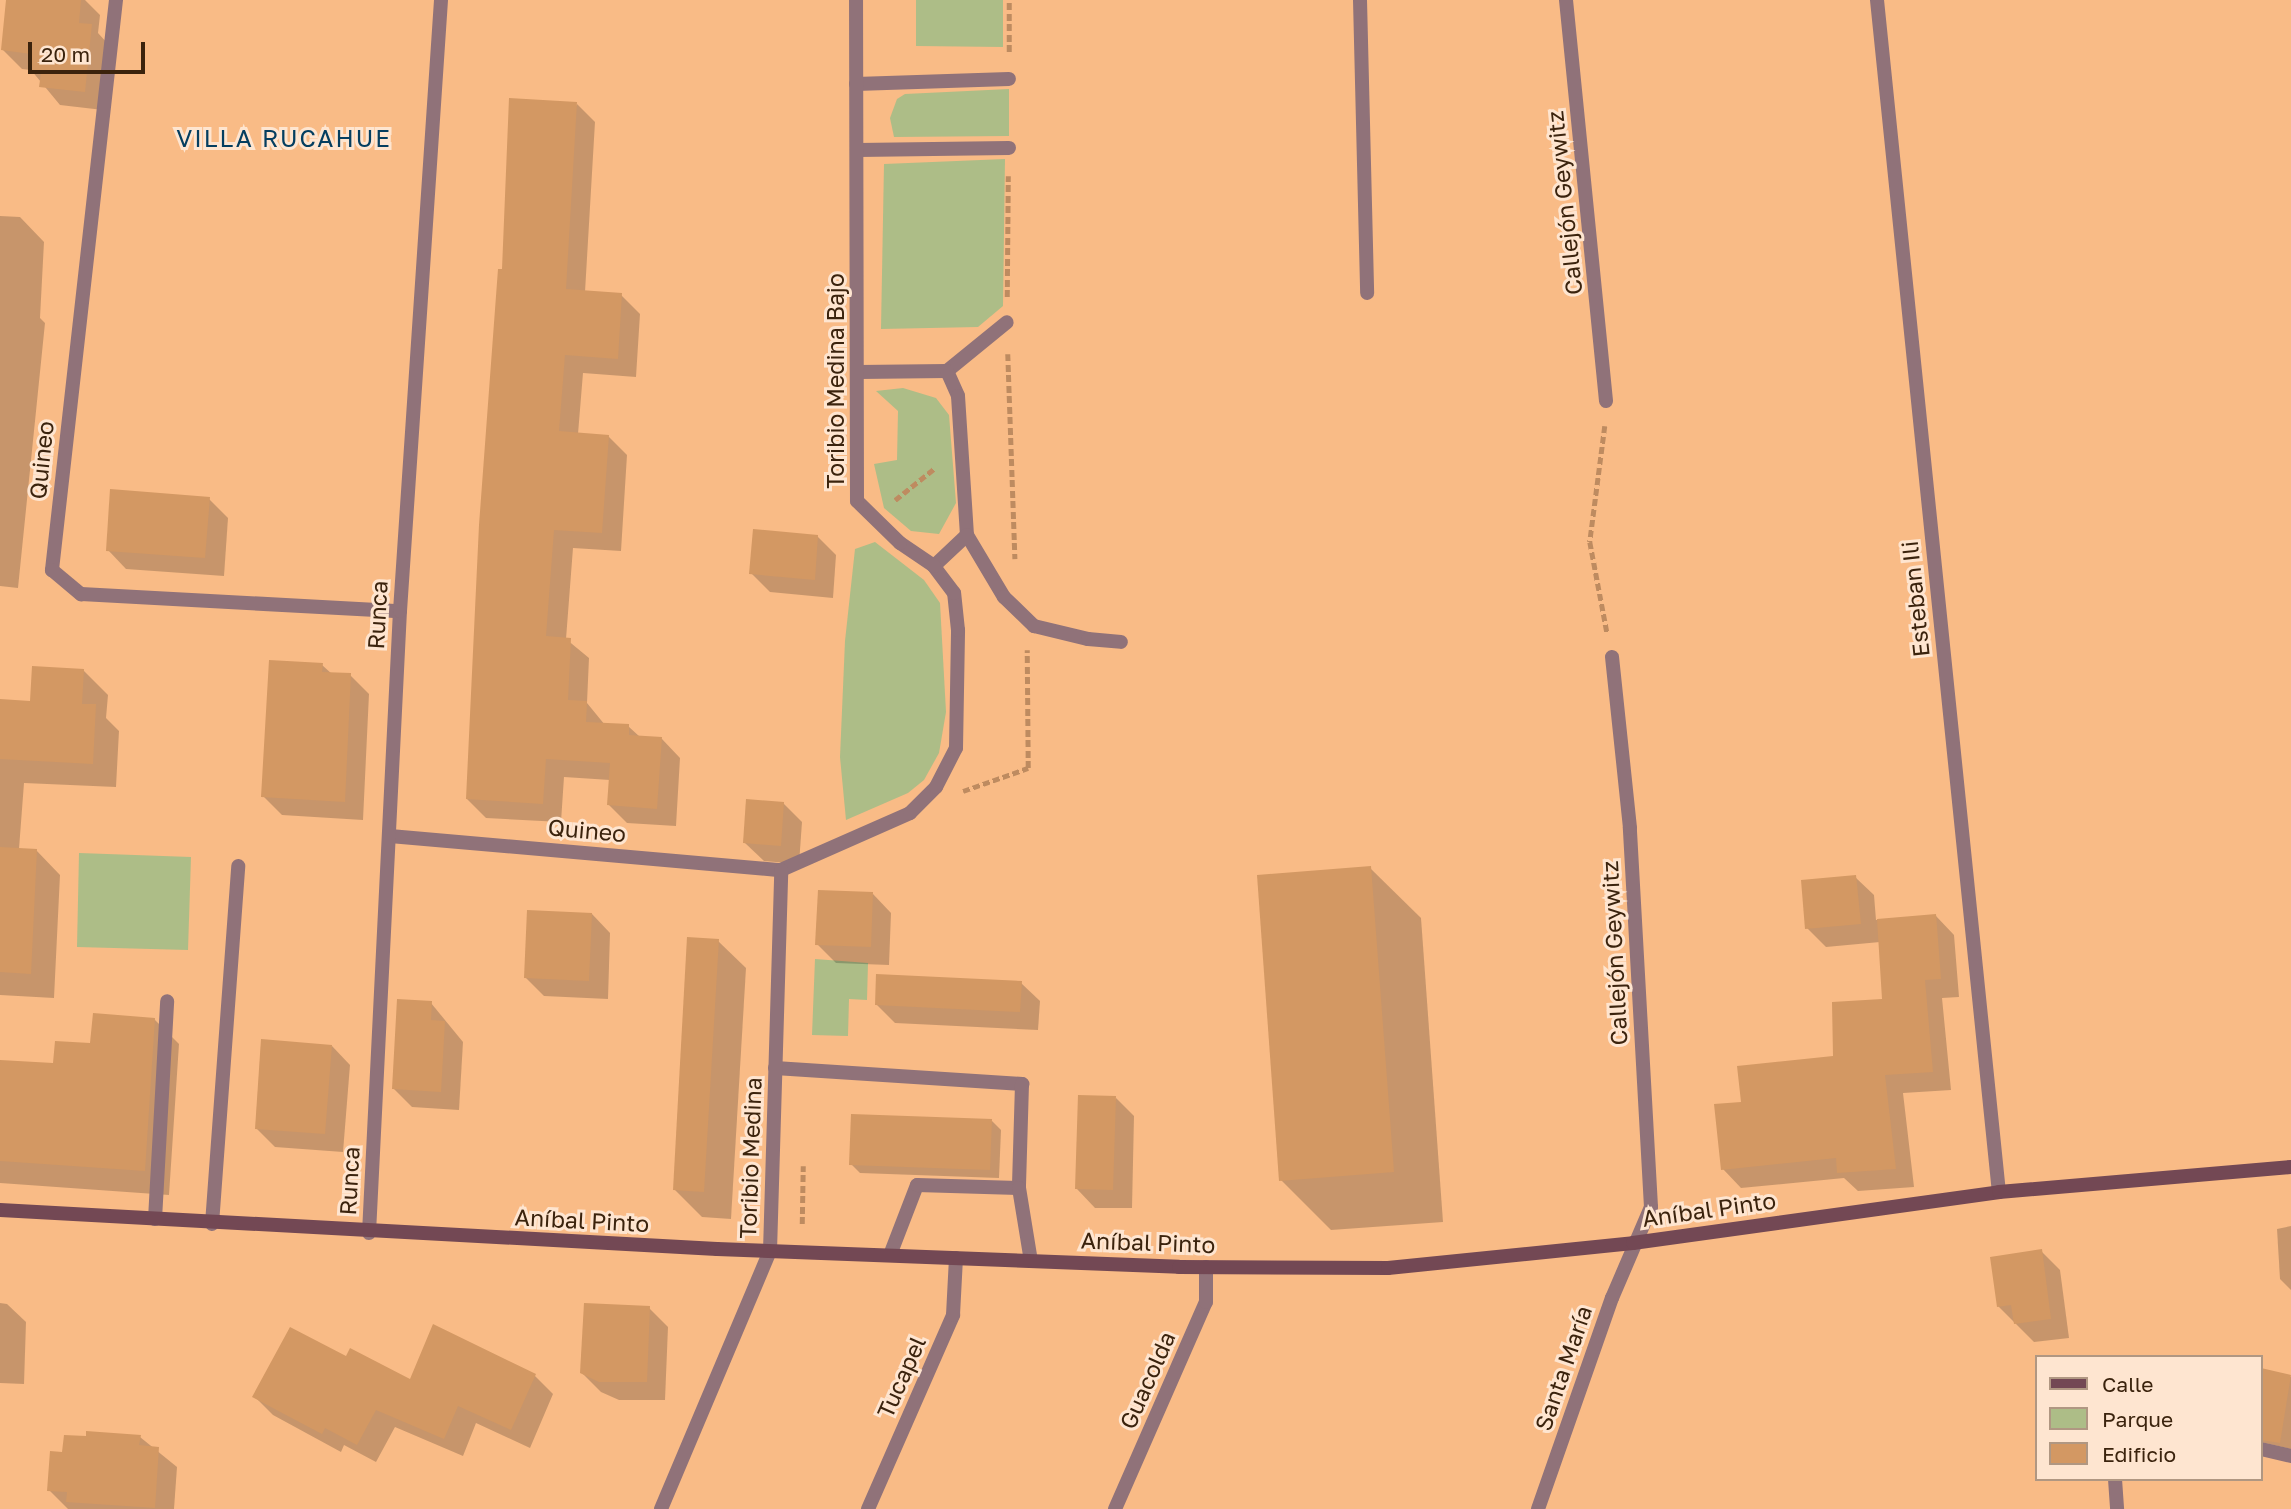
<!DOCTYPE html>
<meta charset="utf-8">
<style>
body{margin:0}
#map{position:relative;width:2291px;height:1509px;overflow:hidden;background:#f9bb86;font-family:"Golos Text",sans-serif}
div>[style]{position:absolute}
[style*='--x']{left:calc(var(--x)*1px);top:calc(var(--y)*1px);width:calc(var(--w)*1px);rotate:calc(var(--a)*1deg)}
.green>*{inset:0;background:#adbd87}
.shadow>*{inset:0;background:#0003}
.building>*{inset:0;background:#d39863}
.path>*{height:4.5px;margin-top:-2.25px;transform-origin:0;background:repeating-linear-gradient(90deg,#be8b60 0 7px,transparent 0 10.5px)}
.service>*{height:14px;margin:-7px;padding:0 7px;transform-origin:7px;border-radius:7px;background:#907279}
.minor>*{height:14px;margin:-7px;padding:0 7px;transform-origin:7px;border-radius:7px;background:#907279}
.secondary>*{height:14px;margin:-7px;padding:0 7px;transform-origin:7px;border-radius:7px;background:#734854}
span{translate:-50% -50%;white-space:nowrap;text-align:center;line-height:1.15;-webkit-text-stroke:6px #fee5d0;paint-order:stroke}
.street-label{font-size:23px;color:#3b230d}
.neighbourhood-label{font-size:24px;color:#043e60;letter-spacing:2px}
.legend{position:absolute;left:2035px;top:1355px;width:228px;height:126px;box-sizing:border-box;background:#fee5d0;border:2px solid #b09782;margin:0;padding:9px 12px;list-style:none;font-size:21px;color:#3b230d}
.legend li{display:flex;align-items:center;gap:14px;height:35px}
.legend b{width:35px;border:2px solid #b09782}
.scale{position:absolute;left:28px;top:42px;width:117px;height:32px;box-sizing:border-box;border:4px solid #3b230d;border-top:0;padding-left:9px;font-size:21px;line-height:24px;white-space:nowrap;color:#3b230d;-webkit-text-stroke:5px #fee5d0;paint-order:stroke}
</style>
<div id="map">
<div class="green">
<div style="clip-path:polygon(916px 0,1003px 0,1003px 47px,916px 46px)"></div>
<div style="clip-path:polygon(1009px 89px,1009px 136px,894px 137px,890px 118px,897px 99px,905px 94px)"></div>
<div style="clip-path:polygon(1005px 159px,1003px 306px,978px 327px,881px 329px,884px 164px)"></div>
<div style="clip-path:polygon(903px 388px,936px 398px,949px 415px,956px 503px,939px 534px,911px 531px,884px 508px,874px 464px,897px 460px,898px 411px,876px 391px)"></div>
<div style="clip-path:polygon(875px 542px,924px 580px,940px 603px,946px 712px,939px 753px,924px 780px,908px 793px,846px 820px,840px 757px,845px 641px,855px 549px)"></div>
<div style="clip-path:polygon(79px 853px,191px 857px,188px 950px,77px 947px)"></div>
<div style="clip-path:polygon(815px 959px,868px 963px,867px 1000px,849px 999px,848px 1036px,812px 1035px)"></div>
</div>
<div class="shadow">
<div style="clip-path:polygon(8px 0,85px 0,100px 15px,98px 33px,109px 45px,103px 110px,60px 105px,31px 70px,22px 69px,3px 50px)"></div>
<div style="clip-path:polygon(577px 104px,595px 122px,585px 292px,621px 295px,640px 314px,636px 377px,583px 373px,578px 434px,608px 436px,627px 455px,621px 551px,573px 548px,566px 639px,589px 658px,587px 703px,605px 725px,628px 726px,640px 737px,662px 739px,680px 758px,676px 826px,627px 823px,608px 804px,610px 780px,564px 777px,561px 822px,486px 818px,467px 799px,504px 271px)"></div>
<div style="clip-path:polygon(0 216px,20px 217px,44px 242px,40px 318px,45px 323px,18px 588px,0 586px)"></div>
<div style="clip-path:polygon(209px 499px,228px 518px,224px 576px,126px 569px,108px 550px)"></div>
<div style="clip-path:polygon(817px 536px,836px 555px,833px 598px,770px 592px,751px 573px)"></div>
<div style="clip-path:polygon(322px 665px,332px 674px,350px 675px,369px 694px,363px 820px,282px 815px,263px 796px)"></div>
<div style="clip-path:polygon(83px 670px,108px 695px,106px 718px,119px 731px,116px 787px,24px 783px,19px 849px,36px 850px,60px 875px,54px 998px,0 995px,0 701px,32px 703px)"></div>
<div style="clip-path:polygon(783px 803px,802px 822px,799px 864px,764px 861px,745px 843px)"></div>
<div style="clip-path:polygon(1370px 868px,1421px 918px,1443px 1222px,1331px 1230px,1281px 1180px)"></div>
<div style="clip-path:polygon(1855px 877px,1874px 895px,1876px 920px,1936px 916px,1954px 935px,1959px 997px,1942px 998px,1951px 1090px,1903px 1093px,1914px 1187px,1858px 1191px,1844px 1178px,1741px 1188px,1723px 1169px,1743px 1103px,1835px 1058px,1884px 1001px,1880px 942px,1826px 947px,1807px 928px)"></div>
<div style="clip-path:polygon(873px 894px,891px 913px,889px 965px,836px 963px,817px 944px)"></div>
<div style="clip-path:polygon(592px 914px,610px 933px,608px 999px,544px 996px,525px 977px)"></div>
<div style="clip-path:polygon(718px 941px,746px 968px,731px 1219px,702px 1217px,674px 1189px)"></div>
<div style="clip-path:polygon(1021px 983px,1040px 1001px,1038px 1030px,895px 1023px,876px 1004px)"></div>
<div style="clip-path:polygon(431px 1003px,463px 1042px,459px 1110px,412px 1107px,393px 1088px)"></div>
<div style="clip-path:polygon(154px 1019px,179px 1044px,169px 1195px,0 1183px,0 1061px,55px 1065px)"></div>
<div style="clip-path:polygon(332px 1046px,350px 1065px,343px 1152px,275px 1147px,256px 1128px)"></div>
<div style="clip-path:polygon(1116px 1098px,1134px 1116px,1132px 1208px,1095px 1208px,1077px 1189px)"></div>
<div style="clip-path:polygon(992px 1121px,1001px 1130px,999px 1178px,860px 1173px,851px 1164px)"></div>
<div style="clip-path:polygon(2291px 1226px,2291px 1290px,2280px 1279px,2277px 1229px)"></div>
<div style="clip-path:polygon(2041px 1251px,2060px 1270px,2069px 1338px,2034px 1342px,1998px 1306px)"></div>
<div style="clip-path:polygon(0 1303px,7px 1304px,26px 1322px,24px 1384px,0 1383px)"></div>
<div style="clip-path:polygon(649px 1308px,668px 1327px,665px 1400px,619px 1400px,601px 1392px,582px 1373px)"></div>
<div style="clip-path:polygon(347px 1359px,411px 1382px,534px 1375px,553px 1394px,530px 1448px,476px 1423px,463px 1456px,395px 1427px,376px 1462px,344px 1445px,341px 1452px,273px 1415px,255px 1397px)"></div>
<div style="clip-path:polygon(2261px 1370px,2291px 1377px,2291px 1449px,2261px 1442px)"></div>
<div style="clip-path:polygon(140px 1437px,177px 1467px,174px 1509px,68px 1509px,49px 1490px,64px 1454px)"></div>
</div>
<div class="building">
<div style="clip-path:polygon(6px 0,81px 0,79px 23px,92px 24px,85px 92px,39px 87px,41px 73px,30px 72px,31px 54px,1px 50px)"></div>
<div style="clip-path:polygon(509px 98px,577px 102px,566px 289px,622px 293px,618px 359px,565px 355px,559px 431px,609px 435px,602px 533px,554px 530px,546px 636px,571px 638px,568px 700px,587px 701px,586px 722px,629px 724px,629px 735px,662px 737px,657px 809px,607px 805px,610px 763px,546px 759px,543px 804px,466px 799px,479px 525px,498px 269px,502px 269px)"></div>
<div style="clip-path:polygon(110px 489px,210px 497px,205px 558px,106px 551px)"></div>
<div style="clip-path:polygon(753px 529px,818px 535px,815px 580px,749px 574px)"></div>
<div style="clip-path:polygon(269px 660px,323px 663px,322px 672px,351px 673px,345px 802px,261px 797px)"></div>
<div style="clip-path:polygon(32px 666px,84px 669px,82px 704px,96px 704px,93px 764px,0 759px,0 699px,30px 701px)"></div>
<div style="clip-path:polygon(746px 799px,784px 802px,781px 846px,743px 843px)"></div>
<div style="clip-path:polygon(0 847px,37px 849px,31px 974px,0 972px)"></div>
<div style="clip-path:polygon(1371px 866px,1394px 1172px,1279px 1181px,1257px 875px)"></div>
<div style="clip-path:polygon(1856px 875px,1861px 924px,1805px 929px,1801px 880px)"></div>
<div style="clip-path:polygon(818px 890px,873px 892px,871px 947px,815px 945px)"></div>
<div style="clip-path:polygon(527px 910px,592px 913px,589px 981px,524px 978px)"></div>
<div style="clip-path:polygon(1936px 914px,1941px 979px,1925px 980px,1933px 1072px,1885px 1075px,1896px 1169px,1837px 1173px,1836px 1158px,1721px 1170px,1714px 1104px,1741px 1102px,1737px 1066px,1833px 1056px,1832px 1002px,1882px 999px,1877px 919px)"></div>
<div style="clip-path:polygon(687px 937px,719px 939px,704px 1192px,673px 1190px)"></div>
<div style="clip-path:polygon(876px 974px,1022px 981px,1020px 1012px,875px 1005px)"></div>
<div style="clip-path:polygon(397px 999px,432px 1001px,431px 1020px,445px 1021px,441px 1092px,392px 1089px)"></div>
<div style="clip-path:polygon(93px 1013px,155px 1018px,145px 1171px,0 1161px,0 1060px,53px 1063px,55px 1041px,90px 1043px)"></div>
<div style="clip-path:polygon(261px 1039px,332px 1045px,325px 1134px,255px 1129px)"></div>
<div style="clip-path:polygon(1078px 1095px,1116px 1096px,1113px 1190px,1075px 1189px)"></div>
<div style="clip-path:polygon(851px 1114px,992px 1119px,990px 1170px,849px 1165px)"></div>
<div style="clip-path:polygon(2042px 1249px,2051px 1319px,2014px 1324px,2011px 1305px,1997px 1307px,1990px 1257px)"></div>
<div style="clip-path:polygon(584px 1303px,650px 1306px,647px 1382px,599px 1382px,580px 1373px)"></div>
<div style="clip-path:polygon(433px 1324px,536px 1374px,511px 1430px,458px 1406px,444px 1439px,376px 1410px,357px 1445px,325px 1428px,322px 1434px,252px 1397px,290px 1327px,346px 1356px,350px 1348px,410px 1379px)"></div>
<div style="clip-path:polygon(2261px 1368px,2291px 1375px,2280px 1443px,2261px 1440px)"></div>
<div style="clip-path:polygon(86px 1431px,141px 1435px,139px 1445px,159px 1447px,155px 1508px,66px 1502px,67px 1492px,47px 1491px,50px 1451px,62px 1452px,64px 1435px,86px 1436px)"></div>
</div>
<div class="path">
<div style="--x:1009;--y:52;--w:52;--a:-90"></div>
<div style="--x:1007;--y:297;--w:121;--a:-89.5"></div>
<div style="--x:1008;--y:354;--w:205;--a:88"></div>
<div style="--x:1605;--y:426;--w:117;--a:97.4"></div>
<div style="--x:1590;--y:542;--w:92;--a:79.3"></div>
<div style="--x:895;--y:500;--w:51;--a:-38.7"></div>
<div style="--x:963;--y:791;--w:69;--a:-19.5"></div>
<div style="--x:1028;--y:768;--w:118;--a:-90.5"></div>
<div style="--x:802;--y:1224;--w:58;--a:-89"></div>
</div>
<div class="service">
<div style="--x:1360;--y:0;--w:293;--a:88.6"></div>
<div style="--x:856;--y:84;--w:153;--a:-1.9"></div>
<div style="--x:858;--y:150;--w:151;--a:-0.8"></div>
<div style="--x:947;--y:371;--w:77;--a:-39.2"></div>
<div style="--x:859;--y:372;--w:88;--a:-0.7"></div>
<div style="--x:947;--y:371;--w:27;--a:66"></div>
<div style="--x:958;--y:396;--w:139;--a:86.3"></div>
<div style="--x:967;--y:535;--w:72;--a:59.2"></div>
<div style="--x:1004;--y:597;--w:42;--a:44"></div>
<div style="--x:1034;--y:626;--w:56;--a:13.5"></div>
<div style="--x:1088;--y:639;--w:33;--a:5"></div>
<div style="--x:934;--y:566;--w:45;--a:-43.2"></div>
<div style="--x:775;--y:1068;--w:248;--a:3.7"></div>
<div style="--x:1022;--y:1084;--w:104;--a:91.7"></div>
<div style="--x:155;--y:1219;--w:218;--a:-86.8"></div>
<div style="--x:212;--y:1224;--w:359;--a:-85.8"></div>
<div style="--x:890;--y:1255;--w:75;--a:-68.9"></div>
<div style="--x:917;--y:1185;--w:102;--a:1.7"></div>
<div style="--x:1019;--y:1188;--w:74;--a:80.7"></div>
<div style="--x:2261;--y:1449;--w:31;--a:13"></div>
<div style="--x:2115;--y:1479;--w:30;--a:86"></div>
</div>
<div class="minor">
<div style="--x:116;--y:0;--w:574;--a:96.41"></div>
<div style="--x:52;--y:570;--w:38;--a:40"></div>
<div style="--x:81;--y:594;--w:319;--a:3.1"></div>
<div style="--x:1566;--y:0;--w:403;--a:84.3"></div>
<div style="--x:1877;--y:0;--w:1198;--a:84.16"></div>
<div style="--x:390;--y:836;--w:392;--a:5"></div>
<div style="--x:781;--y:870;--w:141;--a:-23.8"></div>
<div style="--x:910;--y:813;--w:37;--a:-45"></div>
<div style="--x:936;--y:787;--w:44;--a:-62.9"></div>
<div style="--x:956;--y:748;--w:118;--a:-89"></div>
<div style="--x:958;--y:630;--w:37;--a:-96"></div>
<div style="--x:954;--y:593;--w:34;--a:-127"></div>
<div style="--x:934;--y:566;--w:41;--a:-145.9"></div>
<div style="--x:900;--y:543;--w:60;--a:-135.7"></div>
<div style="--x:857;--y:501;--w:501;--a:-90.11"></div>
<div style="--x:369;--y:1233;--w:623;--a:-87.15"></div>
<div style="--x:400;--y:611;--w:612;--a:-86.16"></div>
<div style="--x:661;--y:1509;--w:280;--a:-67.1"></div>
<div style="--x:770;--y:1251;--w:381;--a:-88.3"></div>
<div style="--x:868;--y:1509;--w:212;--a:-66.3"></div>
<div style="--x:953;--y:1315;--w:57;--a:-87"></div>
<div style="--x:1115;--y:1509;--w:226;--a:-66.3"></div>
<div style="--x:1206;--y:1302;--w:35;--a:-90"></div>
<div style="--x:1538;--y:1509;--w:224;--a:-70.7"></div>
<div style="--x:1612;--y:1298;--w:99;--a:-66.8"></div>
<div style="--x:1651;--y:1207;--w:380;--a:-93.2"></div>
<div style="--x:1630;--y:828;--w:172;--a:-96"></div>
</div>
<div class="secondary">
<div style="--x:0;--y:1210;--w:718;--a:3.11"></div>
<div style="--x:717;--y:1249;--w:462;--a:2.2"></div>
<div style="--x:1179;--y:1267;--w:209;--a:0.3"></div>
<div style="--x:1388;--y:1268;--w:246;--a:-5.8"></div>
<div style="--x:1633;--y:1243;--w:370;--a:-7.9"></div>
<div style="--x:1999;--y:1192;--w:293;--a:-4.9"></div>
</div>
<div class="street-label">
<span style="left:1564px;top:203px;rotate:-96deg">Callejón Geywitz</span>
<span style="left:835px;top:381px;rotate:-90deg">Toribio Medina Bajo</span>
<span style="left:41px;top:460px;rotate:-84deg">Quineo</span>
<span style="left:1915px;top:599px;rotate:-96deg">Esteban Ili</span>
<span style="left:377px;top:615px;rotate:-87deg">Runca</span>
<span style="left:587px;top:830px;rotate:5deg">Quineo</span>
<span style="left:1614px;top:953px;rotate:-93deg">Callejón Geywitz</span>
<span style="left:750px;top:1158px;rotate:-88deg">Toribio Medina</span>
<span style="left:349px;top:1181px;rotate:-87deg">Runca</span>
<span style="left:1709px;top:1209px;rotate:-8deg">Aníbal Pinto</span>
<span style="left:582px;top:1220px;rotate:3deg">Aníbal Pinto</span>
<span style="left:1148px;top:1242px;rotate:2deg">Aníbal Pinto</span>
<span style="left:1563px;top:1368px;rotate:-71deg">Santa María</span>
<span style="left:901px;top:1377px;rotate:-66deg">Tucapel</span>
<span style="left:1147px;top:1380px;rotate:-66deg">Guacolda</span>
</div>
<div class="neighbourhood-label">
<span style="left:284px;top:138px">VILLA RUCAHUE</span>
</div>
<ul class="legend">
<li><b style="height:9px;background:#734854"></b>Calle</li>
<li><b style="height:19px;background:#adbd87"></b>Parque</li>
<li><b style="height:19px;background:#d39863"></b>Edificio</li>
</ul>
<div class="scale">20 m</div>
</div>
